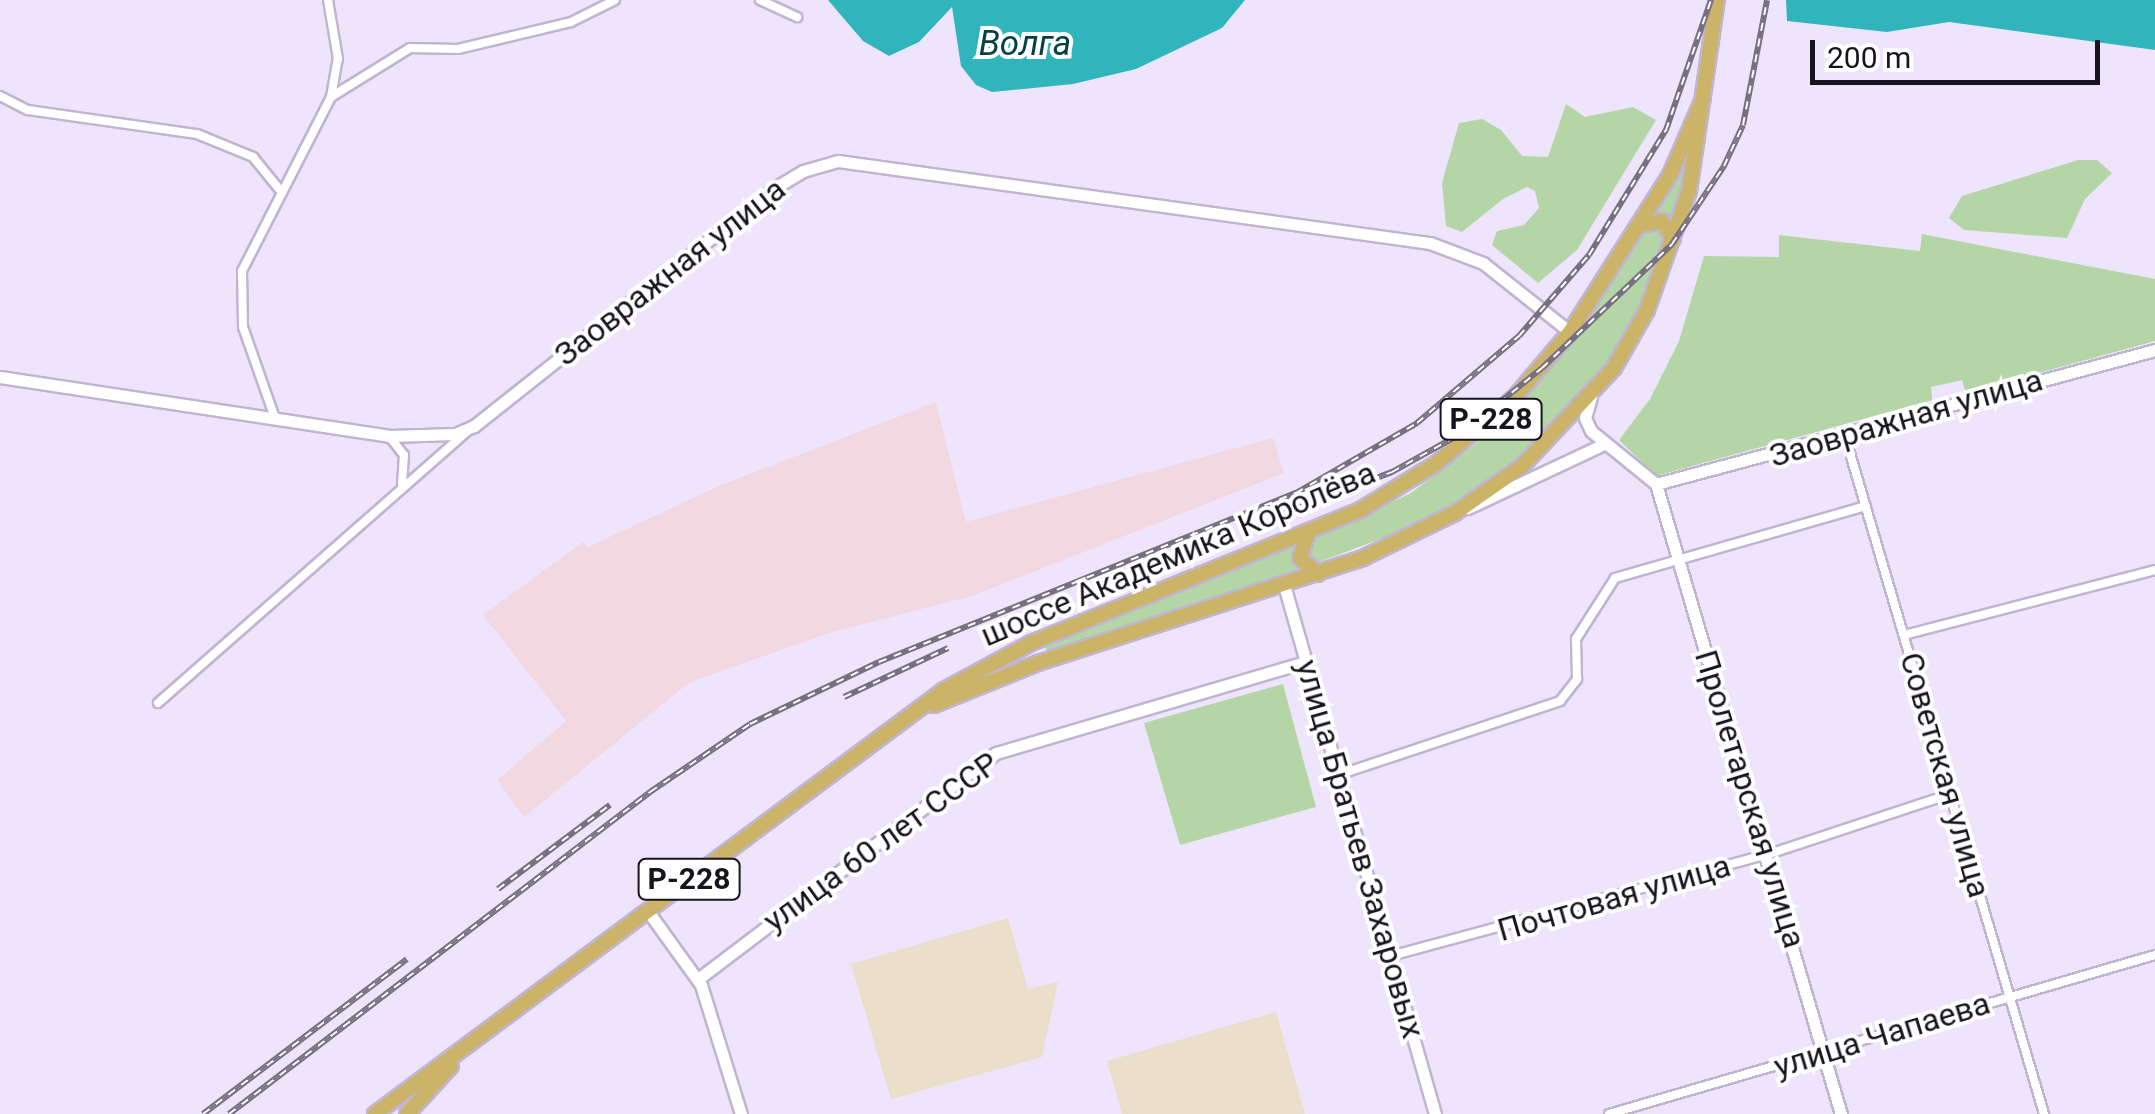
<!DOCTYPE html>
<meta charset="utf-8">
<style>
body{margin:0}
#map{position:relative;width:2155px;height:1114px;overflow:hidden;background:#eee5fc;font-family:Roboto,sans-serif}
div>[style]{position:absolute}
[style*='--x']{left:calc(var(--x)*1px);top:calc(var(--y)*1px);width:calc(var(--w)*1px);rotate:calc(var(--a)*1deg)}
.industrial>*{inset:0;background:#f1d8e1}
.education>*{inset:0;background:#ebdeca}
.green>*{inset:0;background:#b4d6a6}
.water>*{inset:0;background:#31b5bd}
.roads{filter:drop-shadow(2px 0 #c0b5d1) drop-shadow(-2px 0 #c0b5d1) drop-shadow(0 2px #c0b5d1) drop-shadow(0 -2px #c0b5d1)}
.street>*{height:8px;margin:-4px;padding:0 4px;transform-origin:4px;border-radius:4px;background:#fff}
.secondary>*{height:11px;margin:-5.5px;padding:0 5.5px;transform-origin:5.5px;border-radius:5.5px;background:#fff}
.highway>*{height:14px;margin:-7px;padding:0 7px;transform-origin:7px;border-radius:7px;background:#cbb367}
.rail>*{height:6px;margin-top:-3px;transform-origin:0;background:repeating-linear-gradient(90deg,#fff 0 8px,#767080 0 16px);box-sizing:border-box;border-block:2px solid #767080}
span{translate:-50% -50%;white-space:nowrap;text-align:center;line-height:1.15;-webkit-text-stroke:8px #fff;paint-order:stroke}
.shield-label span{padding:2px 8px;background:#fff;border:2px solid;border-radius:8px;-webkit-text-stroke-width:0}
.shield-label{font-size:30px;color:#18141e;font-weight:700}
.street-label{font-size:32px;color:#18141e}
.water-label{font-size:35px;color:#054144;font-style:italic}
.scale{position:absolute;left:1810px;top:40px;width:290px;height:45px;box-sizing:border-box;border:5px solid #18141e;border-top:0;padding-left:12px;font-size:30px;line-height:35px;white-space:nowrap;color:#18141e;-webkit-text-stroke:8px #fff;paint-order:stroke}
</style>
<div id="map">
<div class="industrial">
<div style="clip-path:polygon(936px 402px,966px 522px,1273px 438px,1284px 473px,972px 596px,832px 632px,690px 682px,524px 817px,497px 780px,566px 721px,483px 615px,583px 542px,588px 547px,721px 485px)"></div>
</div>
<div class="education">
<div style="clip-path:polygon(1008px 918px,1028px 989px,1058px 982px,1042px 1057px,891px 1099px,851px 964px)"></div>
<div style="clip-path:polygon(1276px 1012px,1305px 1114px,1122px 1114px,1107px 1061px)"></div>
</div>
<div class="green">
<div style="clip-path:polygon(1566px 104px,1585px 117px,1633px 107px,1656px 120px,1577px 250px,1538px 283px,1492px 245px,1497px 231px,1524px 225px,1539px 208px,1535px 191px,1527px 187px,1503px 199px,1462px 232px,1446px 226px,1442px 183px,1459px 123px,1482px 119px,1501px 130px,1522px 156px,1548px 157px)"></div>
<div style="clip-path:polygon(1696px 126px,1676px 220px,1655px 211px)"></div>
<div style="clip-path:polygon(2078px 160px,2097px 160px,2112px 173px,2085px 199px,2067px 238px,1964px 230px,1949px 218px,1962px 196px)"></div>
<div style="clip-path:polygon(1656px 225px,1666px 233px,1666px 245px,1628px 335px,1566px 419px,1491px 484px,1431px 520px,1311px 565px,1305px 555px,1311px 541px,1411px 493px,1512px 416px,1582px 330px,1641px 231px)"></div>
<div style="clip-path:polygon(1922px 234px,2155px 279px,2155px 341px,1966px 393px,1962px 380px,1931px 387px,1932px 400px,1656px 476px,1619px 440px,1650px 399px,1679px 341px,1704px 256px,1779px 257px,1779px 235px,1920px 251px)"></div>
<div style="clip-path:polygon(1298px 540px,1297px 575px,1047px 653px,1044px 643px)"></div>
<div style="clip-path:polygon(1283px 684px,1316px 807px,1180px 845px,1144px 723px)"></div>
</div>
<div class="water">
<div style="clip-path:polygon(828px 0,1245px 0,1222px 28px,1136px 69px,1073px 84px,992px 92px,976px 85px,961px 66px,952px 7px,919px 42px,889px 56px,863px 41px)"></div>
<div style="clip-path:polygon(1786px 0,2155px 0,2155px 50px,1949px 22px,1887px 32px,1787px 21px)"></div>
</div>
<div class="roads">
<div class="street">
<div style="--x:760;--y:0;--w:41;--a:24.7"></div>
<div style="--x:0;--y:96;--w:31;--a:27"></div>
<div style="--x:28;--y:110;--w:171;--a:8.1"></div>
<div style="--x:197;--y:134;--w:61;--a:22.3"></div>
<div style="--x:253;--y:157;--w:41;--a:50.9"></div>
<div style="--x:331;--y:97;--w:93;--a:-31.8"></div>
<div style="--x:410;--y:48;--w:48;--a:1.2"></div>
<div style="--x:458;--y:49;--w:116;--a:-13.4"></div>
<div style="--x:571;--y:22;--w:49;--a:-26.6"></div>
<div style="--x:275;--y:418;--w:96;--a:-109.4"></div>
<div style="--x:243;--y:327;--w:56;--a:-91"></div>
<div style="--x:242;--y:271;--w:195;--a:-62.9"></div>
<div style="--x:331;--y:97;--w:39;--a:-80"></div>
<div style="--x:338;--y:59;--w:60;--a:-99.6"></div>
<div style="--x:389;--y:436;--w:24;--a:52"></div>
<div style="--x:404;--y:455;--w:29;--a:94"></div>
<div style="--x:1845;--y:436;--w:707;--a:73.64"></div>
<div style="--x:1904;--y:635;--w:259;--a:-14.5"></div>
<div style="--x:158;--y:703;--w:411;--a:-41.3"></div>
<div style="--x:1338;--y:775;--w:234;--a:-18.4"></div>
<div style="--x:1560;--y:701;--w:28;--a:-52"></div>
<div style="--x:1577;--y:679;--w:40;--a:-91.4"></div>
<div style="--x:1576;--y:639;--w:72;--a:-57.4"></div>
<div style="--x:1615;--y:578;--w:261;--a:-16"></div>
<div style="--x:1390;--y:956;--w:392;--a:-15.1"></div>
<div style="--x:1769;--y:854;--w:191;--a:-18.3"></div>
<div style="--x:1609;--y:1114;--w:569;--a:-16.24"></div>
</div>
<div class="secondary">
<div style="--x:0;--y:377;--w:393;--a:8.6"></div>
<div style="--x:389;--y:436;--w:66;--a:-1.7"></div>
<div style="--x:455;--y:434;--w:21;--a:-23"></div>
<div style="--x:474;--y:426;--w:382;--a:-38.4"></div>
<div style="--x:773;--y:189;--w:35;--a:-31"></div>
<div style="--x:803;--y:171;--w:36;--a:-16"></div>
<div style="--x:838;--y:161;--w:598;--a:7.89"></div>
<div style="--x:1430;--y:243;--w:57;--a:20.7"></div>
<div style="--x:1483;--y:263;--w:111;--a:38.4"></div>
<div style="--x:1591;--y:397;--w:22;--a:106"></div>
<div style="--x:1585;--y:418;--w:14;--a:65"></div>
<div style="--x:1591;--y:431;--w:84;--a:39.2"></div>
<div style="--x:1656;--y:484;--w:657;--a:73.64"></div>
<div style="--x:1656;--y:484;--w:517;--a:-15.03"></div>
<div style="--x:1468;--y:508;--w:150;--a:-25.2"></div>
<div style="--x:1284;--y:585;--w:550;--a:74.07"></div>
<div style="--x:647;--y:910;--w:92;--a:54.2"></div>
<div style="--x:701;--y:985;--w:135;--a:72.8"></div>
<div style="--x:698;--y:979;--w:374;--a:-37.2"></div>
<div style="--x:996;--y:753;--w:323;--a:-16.4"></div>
</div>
<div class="highway">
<div style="--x:1640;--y:225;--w:22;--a:-10"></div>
<div style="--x:1662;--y:221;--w:21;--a:59"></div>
<div style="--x:1308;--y:533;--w:26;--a:108"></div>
<div style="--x:1300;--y:558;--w:24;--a:42"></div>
<div style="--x:934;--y:705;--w:112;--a:-22"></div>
<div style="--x:1038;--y:663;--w:342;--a:-17.9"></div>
<div style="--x:1363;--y:558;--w:102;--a:-26.1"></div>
<div style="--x:1455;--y:513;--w:82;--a:-35"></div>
<div style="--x:1522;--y:466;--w:134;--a:-46.8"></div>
<div style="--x:1614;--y:368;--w:67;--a:-60.4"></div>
<div style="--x:1647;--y:310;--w:126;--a:-70.6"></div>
<div style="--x:1689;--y:191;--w:193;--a:-81.7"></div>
<div style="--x:375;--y:1114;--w:710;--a:-36.69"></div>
<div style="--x:944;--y:690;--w:99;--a:-28.4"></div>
<div style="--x:1031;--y:643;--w:357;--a:-22"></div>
<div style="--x:1362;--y:509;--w:88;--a:-31.5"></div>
<div style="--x:1437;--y:463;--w:102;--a:-40.2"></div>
<div style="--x:1515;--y:397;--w:85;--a:-49.8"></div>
<div style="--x:1570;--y:332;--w:186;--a:-57.5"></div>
<div style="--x:1670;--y:175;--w:81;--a:-66.6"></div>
<div style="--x:407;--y:1114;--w:65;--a:-47.5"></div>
</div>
</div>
<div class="rail">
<div style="--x:1282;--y:514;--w:118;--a:-20.9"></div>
<div style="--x:1392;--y:472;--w:80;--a:-29.1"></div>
<div style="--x:1462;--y:433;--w:103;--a:-39.1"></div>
<div style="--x:1542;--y:368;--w:180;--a:-43.6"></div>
<div style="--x:1672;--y:244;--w:94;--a:-56.3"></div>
<div style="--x:1724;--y:166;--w:45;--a:-65.1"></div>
<div style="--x:1743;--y:125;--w:127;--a:-79.1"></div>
<div style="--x:844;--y:697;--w:115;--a:-25.2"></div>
<div style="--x:498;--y:889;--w:140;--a:-36.9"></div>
<div style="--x:203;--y:1114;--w:256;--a:-37.2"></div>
<div style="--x:229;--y:1114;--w:530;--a:-37.41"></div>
<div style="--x:650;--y:792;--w:121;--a:-34.2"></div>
<div style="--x:750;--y:724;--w:143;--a:-25.7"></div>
<div style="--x:879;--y:662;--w:450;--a:-22.1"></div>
<div style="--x:1296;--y:493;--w:140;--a:-30"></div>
<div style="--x:1417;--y:423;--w:134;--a:-40.5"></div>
<div style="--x:1519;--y:336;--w:107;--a:-49.2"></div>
<div style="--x:1589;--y:255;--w:147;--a:-58.4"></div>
<div style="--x:1666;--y:130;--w:138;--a:-70.9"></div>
</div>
<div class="shield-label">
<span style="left:1491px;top:419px">Р-228</span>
<span style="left:689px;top:879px">Р-228</span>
</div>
<div class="street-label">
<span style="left:670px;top:272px;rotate:-38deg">Заовражная улица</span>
<span style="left:1906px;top:418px;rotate:-16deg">Заовражная улица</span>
<span style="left:1178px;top:554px;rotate:-23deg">шоссе Академика Королёва</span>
<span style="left:1945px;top:775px;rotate:74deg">Советская улица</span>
<span style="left:1750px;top:799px;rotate:73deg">Пролетарская улица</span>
<span style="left:881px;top:842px;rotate:-36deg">улица 60 лет СССР</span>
<span style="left:1360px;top:849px;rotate:74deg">улица Братьев Захаровых</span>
<span style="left:1614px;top:898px;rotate:-16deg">Почтовая улица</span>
<span style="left:1882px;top:1035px;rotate:-17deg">улица Чапаева</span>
</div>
<div class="water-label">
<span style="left:1025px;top:44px">Волга</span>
</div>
<div class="scale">200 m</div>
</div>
